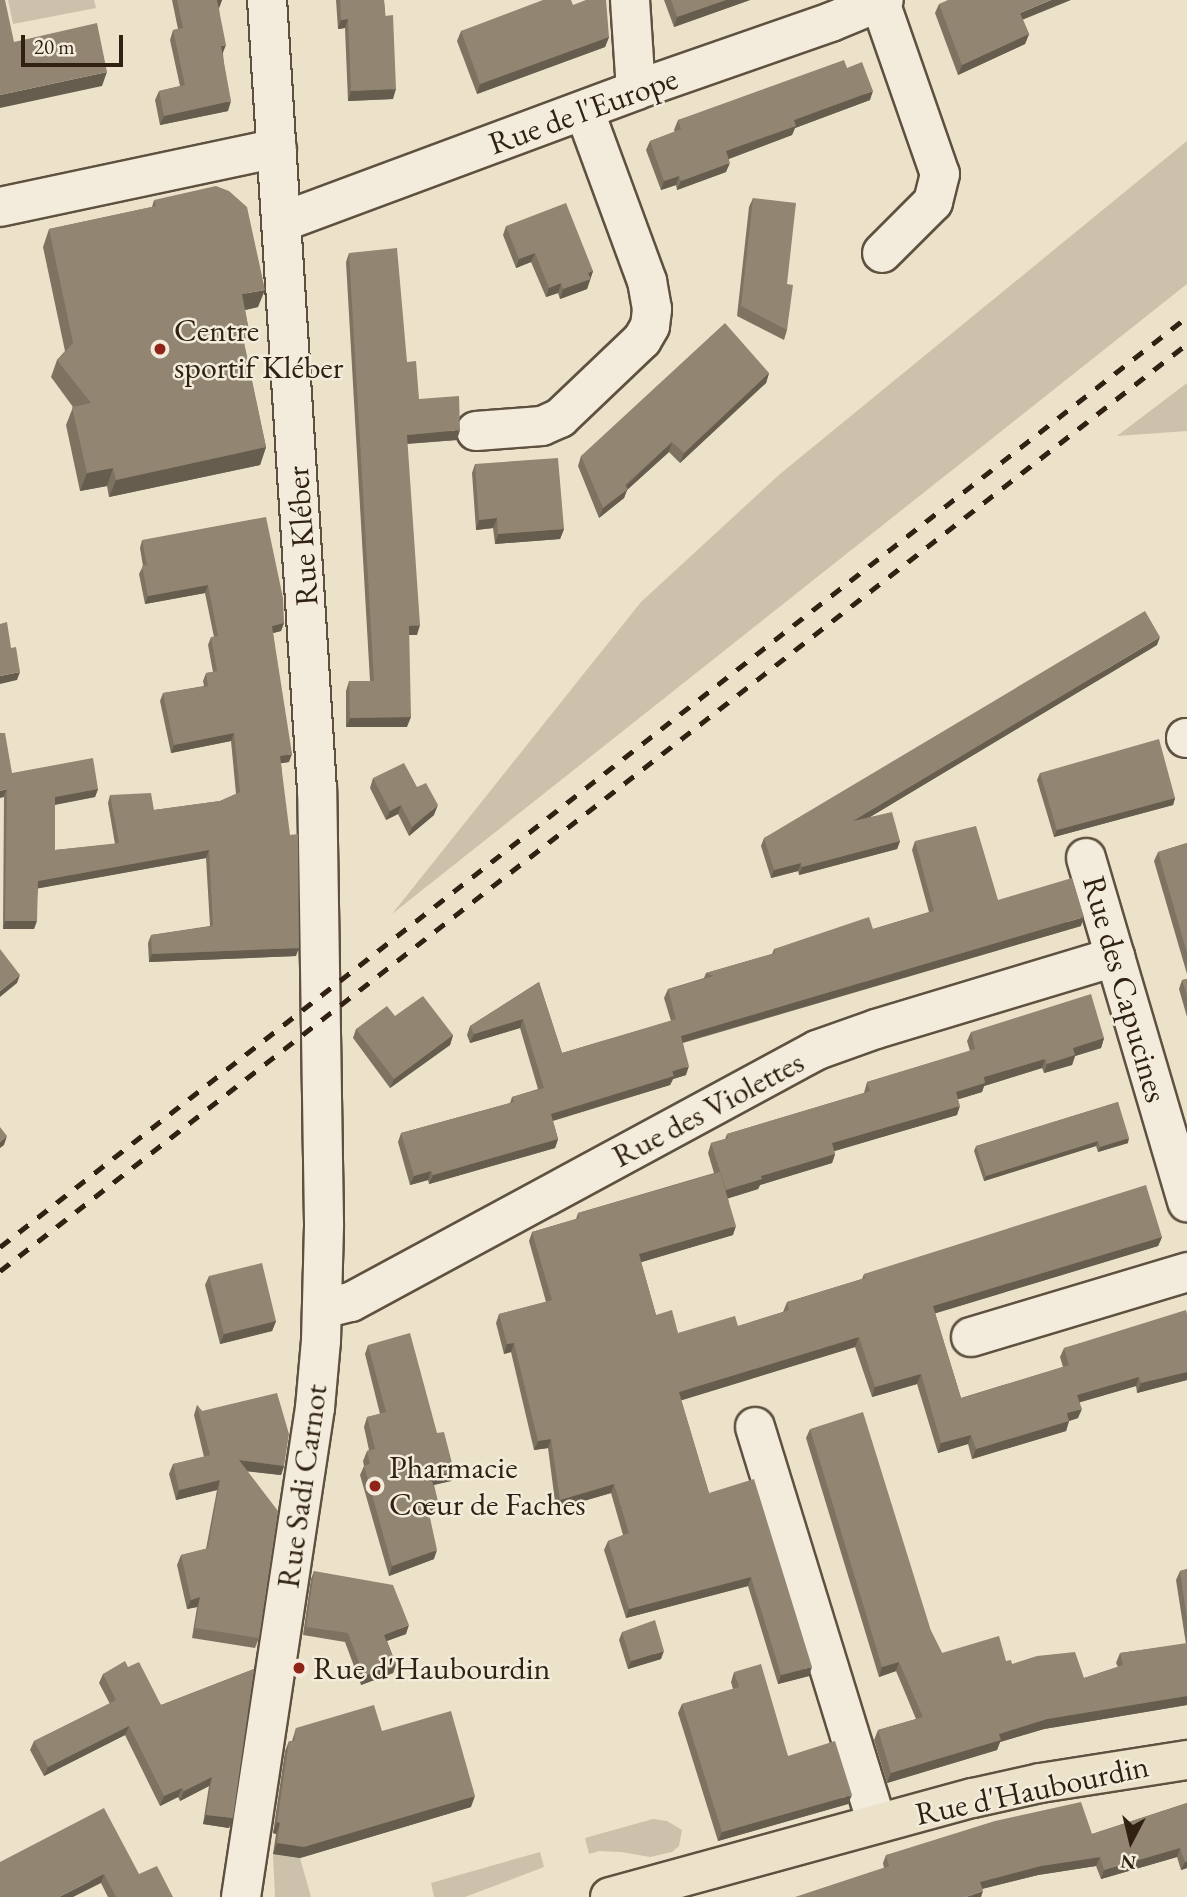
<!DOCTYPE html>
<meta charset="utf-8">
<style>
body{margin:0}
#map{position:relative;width:1187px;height:1897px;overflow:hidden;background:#ece2c9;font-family:"EB Garamond",serif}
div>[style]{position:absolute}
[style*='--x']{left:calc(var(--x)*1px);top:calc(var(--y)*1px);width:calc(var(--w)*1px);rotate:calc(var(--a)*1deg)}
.green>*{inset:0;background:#ccc1aa}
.roads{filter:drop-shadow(2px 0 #5f5140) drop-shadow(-2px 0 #5f5140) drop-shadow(0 2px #5f5140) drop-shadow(0 -2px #5f5140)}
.minor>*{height:38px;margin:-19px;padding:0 19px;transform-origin:19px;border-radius:19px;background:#f3ecdc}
.major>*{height:38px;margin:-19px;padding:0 19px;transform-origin:19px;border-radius:19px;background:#ece2c9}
.rail>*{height:5px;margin-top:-2.5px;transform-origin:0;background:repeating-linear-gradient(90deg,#302112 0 12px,transparent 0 24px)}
.wall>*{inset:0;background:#7e7261}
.shaded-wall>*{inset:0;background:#665d4f}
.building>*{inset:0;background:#928571}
.dots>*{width:19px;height:19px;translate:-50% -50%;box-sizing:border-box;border:4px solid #f3ecdc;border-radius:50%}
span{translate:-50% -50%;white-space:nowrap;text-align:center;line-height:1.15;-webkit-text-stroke:5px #f3ecdc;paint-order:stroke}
.street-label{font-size:32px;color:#302112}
.poi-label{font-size:32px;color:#302112}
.left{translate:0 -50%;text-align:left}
.north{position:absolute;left:1096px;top:1806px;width:70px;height:70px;-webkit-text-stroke:5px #f3ecdc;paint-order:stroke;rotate:187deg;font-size:19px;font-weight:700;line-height:28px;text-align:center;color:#302112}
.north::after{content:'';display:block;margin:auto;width:24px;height:32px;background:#302112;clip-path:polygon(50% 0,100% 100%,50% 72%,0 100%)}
.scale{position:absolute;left:21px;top:35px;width:102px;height:32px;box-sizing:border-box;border:4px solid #302112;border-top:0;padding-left:9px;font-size:21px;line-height:24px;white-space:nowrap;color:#302112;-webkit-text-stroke:5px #f3ecdc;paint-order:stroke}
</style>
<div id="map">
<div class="green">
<div style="clip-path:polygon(8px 0,94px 0,96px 8px,13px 24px)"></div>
<div style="clip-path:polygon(1187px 141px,1187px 284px,392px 914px,641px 602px,780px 474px)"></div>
<div style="clip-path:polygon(1187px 383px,1187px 431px,1117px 436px)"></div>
<div style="clip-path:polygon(653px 1819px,667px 1821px,682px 1830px,679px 1846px,672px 1852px,650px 1857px,621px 1852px,599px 1851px,589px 1854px,585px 1838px)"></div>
<div style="clip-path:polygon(540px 1852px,544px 1867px,465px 1897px,434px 1897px,431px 1883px)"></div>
<div style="clip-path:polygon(273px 1854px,300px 1858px,311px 1897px,275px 1897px)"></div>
</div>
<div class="roads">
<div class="minor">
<div style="--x:630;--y:0;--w:90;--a:86.2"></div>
<div style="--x:880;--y:2;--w:182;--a:70.8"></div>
<div style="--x:940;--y:174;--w:29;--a:104"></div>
<div style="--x:933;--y:202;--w:72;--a:135"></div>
<div style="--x:0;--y:207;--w:283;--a:-12"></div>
<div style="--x:282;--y:222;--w:378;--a:-20.4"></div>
<div style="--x:636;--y:90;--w:207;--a:-19.2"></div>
<div style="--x:831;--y:22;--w:57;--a:-22.5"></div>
<div style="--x:476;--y:431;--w:66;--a:-4.3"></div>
<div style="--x:542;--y:426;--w:20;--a:-24"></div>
<div style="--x:560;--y:418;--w:113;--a:-43.6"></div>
<div style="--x:642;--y:340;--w:16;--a:-60"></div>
<div style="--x:650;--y:326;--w:17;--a:-83"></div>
<div style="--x:652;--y:309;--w:28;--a:-100"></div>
<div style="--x:647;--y:281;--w:182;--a:-110.2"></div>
<div style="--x:1186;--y:738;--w:1;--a:0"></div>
<div style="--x:1086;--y:858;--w:359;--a:73.6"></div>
<div style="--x:322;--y:1309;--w:30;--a:-14"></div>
<div style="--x:351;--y:1302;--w:530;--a:-28.4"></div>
<div style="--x:817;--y:1050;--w:63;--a:-19.6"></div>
<div style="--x:876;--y:1029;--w:250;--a:-16.8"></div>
<div style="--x:971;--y:1337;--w:226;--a:-16.7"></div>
<div style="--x:755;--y:1427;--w:414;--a:72.9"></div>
<div style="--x:241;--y:1897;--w:495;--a:-81.4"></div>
<div style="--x:315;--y:1408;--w:67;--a:-84.9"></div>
<div style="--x:321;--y:1341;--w:118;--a:-88.5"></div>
<div style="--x:324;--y:1223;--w:433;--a:-90.9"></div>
<div style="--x:317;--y:790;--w:792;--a:-93.62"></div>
</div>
<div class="major">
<div style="--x:610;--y:1897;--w:376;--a:-15.3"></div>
<div style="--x:973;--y:1798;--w:69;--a:-12.6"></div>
<div style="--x:1040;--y:1783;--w:149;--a:-8.9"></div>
</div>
</div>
<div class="rail">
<div style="--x:0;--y:1247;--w:1508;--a:-38.08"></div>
<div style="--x:0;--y:1271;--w:1506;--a:-37.99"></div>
</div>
<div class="wall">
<div style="clip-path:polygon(172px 0,222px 0,219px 8px,228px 111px,160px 125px,155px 100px,159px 91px,180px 86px,170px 40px,173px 30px,178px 29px)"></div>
<div style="clip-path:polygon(336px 0,384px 0,393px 99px,348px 101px,345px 28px,338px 29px)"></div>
<div style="clip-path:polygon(664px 0,750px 0,674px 27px)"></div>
<div style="clip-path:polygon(939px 4px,1023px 20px,1029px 34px,1025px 44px,958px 75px,935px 13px)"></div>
<div style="clip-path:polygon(573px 5px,609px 37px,605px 47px,477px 94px,457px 41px,461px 31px)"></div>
<div style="clip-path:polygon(847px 68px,870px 100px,795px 128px,792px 135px,729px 159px,726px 172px,677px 190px,676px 185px,661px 190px,646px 150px,650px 141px,675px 132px,674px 130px,678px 120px)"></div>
<div style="clip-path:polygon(753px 198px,787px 284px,787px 330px,784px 340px,737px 316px,749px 207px)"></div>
<div style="clip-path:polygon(154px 200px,258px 307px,245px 310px,249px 331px,244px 345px,266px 447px,260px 465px,109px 497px,107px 486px,80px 491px,66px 425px,73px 407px,51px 377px,57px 360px,65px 351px,43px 247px,49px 229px,152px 207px)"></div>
<div style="clip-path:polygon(506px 226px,593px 271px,587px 289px,560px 299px,558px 293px,546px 297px,531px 262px,516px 268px,503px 235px)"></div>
<div style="clip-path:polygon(349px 253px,407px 362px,419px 399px,457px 440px,407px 444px,417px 635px,409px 635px,407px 727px,346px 727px,346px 691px,349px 681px,370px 681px,346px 262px)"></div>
<div style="clip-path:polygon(769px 373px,766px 383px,680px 463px,669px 452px,627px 490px,624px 498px,599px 518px,578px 466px,581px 456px)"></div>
<div style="clip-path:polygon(475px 464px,564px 529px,560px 539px,495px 544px,493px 528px,476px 530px,472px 473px)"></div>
<div style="clip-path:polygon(142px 540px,284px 623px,281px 631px,273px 633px,289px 762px,281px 763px,296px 956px,149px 962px,148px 943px,151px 935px,210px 926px,206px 858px,38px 888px,34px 929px,3px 929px,4px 797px,12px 773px,98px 789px,95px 797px,55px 805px,55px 850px,115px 844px,108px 803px,110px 795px,154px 810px,220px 801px,236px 794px,231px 741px,171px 753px,160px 701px,163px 693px,204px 686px,203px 681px,206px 673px,213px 672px,208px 645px,211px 637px,214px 637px,205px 593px,145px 604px,139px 574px,143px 566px,140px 548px)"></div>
<div style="clip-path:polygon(1157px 645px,870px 817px,900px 841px,897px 849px,799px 875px,798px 871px,771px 878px,761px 846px,764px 838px)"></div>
<div style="clip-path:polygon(1040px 773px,1175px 798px,1173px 805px,1054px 837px,1037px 780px)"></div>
<div style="clip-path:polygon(373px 778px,417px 787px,434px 815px,409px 836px,398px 814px,386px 820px,370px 788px)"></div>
<div style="clip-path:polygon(915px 841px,998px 900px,1081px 926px,683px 1043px,686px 1075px,673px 1079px,670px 1085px,553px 1121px,558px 1139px,555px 1148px,429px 1184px,428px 1180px,410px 1185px,398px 1142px,401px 1133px,510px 1103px,512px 1097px,538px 1089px,520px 1028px,470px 1043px,467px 1035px,470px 1026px,539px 982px,562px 1053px,671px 1021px,664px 998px,668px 989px,704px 978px,706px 973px,772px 954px,774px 949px,873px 929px,929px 912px,912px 850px)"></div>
<div style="clip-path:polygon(1187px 843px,1187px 974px,1154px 861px,1158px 852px)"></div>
<div style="clip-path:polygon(1187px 979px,1187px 1017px,1179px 989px,1182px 980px)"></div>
<div style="clip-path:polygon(395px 1016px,453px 1035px,450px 1045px,390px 1088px,353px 1038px,356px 1029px)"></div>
<div style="clip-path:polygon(971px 1032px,1104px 1038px,1101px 1048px,1075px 1056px,1072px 1065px,1044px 1073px,1042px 1068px,984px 1086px,982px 1092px,958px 1099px,957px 1115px,834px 1151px,835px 1154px,832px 1163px,760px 1185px,758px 1189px,728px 1198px,733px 1235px,641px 1262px,656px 1315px,678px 1333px,738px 1326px,783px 1312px,787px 1302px,862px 1279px,864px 1274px,1162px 1237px,1158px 1246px,935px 1313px,961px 1398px,1063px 1367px,1060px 1357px,1064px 1348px,1187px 1314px,1187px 1380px,1137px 1393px,1136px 1386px,1080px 1402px,1078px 1418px,1069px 1421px,1066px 1431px,972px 1459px,968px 1444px,938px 1453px,917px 1384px,872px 1397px,855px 1347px,681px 1400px,709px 1493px,809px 1676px,778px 1684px,748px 1586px,626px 1618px,604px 1550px,608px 1541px,623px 1535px,611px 1493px,556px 1509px,548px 1448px,534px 1450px,511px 1352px,504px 1354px,496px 1323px,499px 1314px,546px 1302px,529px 1241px,532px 1232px,576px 1219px,578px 1213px,714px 1173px,708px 1153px,711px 1143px,725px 1139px,727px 1134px,864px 1093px,867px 1082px,970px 1051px,967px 1041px)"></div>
<div style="clip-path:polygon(1118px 1102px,1128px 1143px,1098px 1152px,1096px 1146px,984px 1181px,974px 1151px,976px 1146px)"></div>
<div style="clip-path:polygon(209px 1276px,276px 1321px,272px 1331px,220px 1344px,205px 1285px)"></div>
<div style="clip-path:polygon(368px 1345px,437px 1433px,454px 1471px,451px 1481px,434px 1485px,438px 1502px,434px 1511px,429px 1513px,434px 1559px,389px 1576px,360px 1475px,364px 1466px,363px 1461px,367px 1451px,369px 1450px,364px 1427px,367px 1417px,380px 1414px,365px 1354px)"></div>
<div style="clip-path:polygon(197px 1405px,202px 1411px,284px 1466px,281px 1475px,247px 1471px,259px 1638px,255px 1648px,192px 1638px,197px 1607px,187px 1609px,177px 1565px,181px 1555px,206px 1549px,217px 1490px,176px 1500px,169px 1474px,173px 1464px,204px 1457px,194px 1415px)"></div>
<div style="clip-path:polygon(810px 1429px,931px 1631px,942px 1653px,1006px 1661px,1012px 1664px,1084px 1678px,1118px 1667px,1116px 1663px,1120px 1653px,1186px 1644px,1176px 1580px,1180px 1571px,1187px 1569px,1187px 1705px,1044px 1729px,1000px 1742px,997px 1750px,887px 1783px,874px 1740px,878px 1730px,916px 1719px,896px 1671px,879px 1677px,806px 1438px)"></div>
<div style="clip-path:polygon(314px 1571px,406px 1634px,387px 1641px,396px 1664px,393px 1673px,361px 1685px,345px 1642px,303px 1635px,311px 1579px)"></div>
<div style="clip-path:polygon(622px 1632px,661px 1659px,628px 1669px,619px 1640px)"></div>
<div style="clip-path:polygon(128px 1667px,161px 1705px,254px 1669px,229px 1828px,203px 1824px,209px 1786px,180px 1801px,178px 1797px,160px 1806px,125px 1735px,44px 1776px,30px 1750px,34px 1741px,110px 1704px,99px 1683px,103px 1674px)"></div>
<div style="clip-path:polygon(734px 1672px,788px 1756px,848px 1804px,718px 1841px,678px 1713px,682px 1704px,733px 1689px,731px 1682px)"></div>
<div style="clip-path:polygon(296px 1728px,382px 1731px,471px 1807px,300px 1858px,273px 1854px,276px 1834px,273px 1833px,285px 1751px,289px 1741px,292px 1741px)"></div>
<div style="clip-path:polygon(1187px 1803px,1187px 1868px,1181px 1870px,1177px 1857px,1101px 1879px,1096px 1866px,1038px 1875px,982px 1889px,884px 1868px,883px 1863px,886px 1855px,1092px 1834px)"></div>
<div style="clip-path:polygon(0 1862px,139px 1874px,173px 1897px,108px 1897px,101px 1883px)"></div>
</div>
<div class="shaded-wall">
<div style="clip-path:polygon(216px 0,222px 0,219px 8px)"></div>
<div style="clip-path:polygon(726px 0,750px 0,674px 27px,677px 17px)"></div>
<div style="clip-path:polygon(1051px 0,1071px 0,1017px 22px,1020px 13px)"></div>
<div style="clip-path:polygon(348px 19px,345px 28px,338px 29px,341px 20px)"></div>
<div style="clip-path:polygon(1029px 34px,1025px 44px,958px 75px,962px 65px)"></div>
<div style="clip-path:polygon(609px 37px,605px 47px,477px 94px,480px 84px)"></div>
<div style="clip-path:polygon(226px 45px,222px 55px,221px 46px)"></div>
<div style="clip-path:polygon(107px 72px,102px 86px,0 108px,0 95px)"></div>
<div style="clip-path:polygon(396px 89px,393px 99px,348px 101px,351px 91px)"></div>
<div style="clip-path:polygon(873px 91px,870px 100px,795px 128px,792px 135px,723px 161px,726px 151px,794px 120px)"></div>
<div style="clip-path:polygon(231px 101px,228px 111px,160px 125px,164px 116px)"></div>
<div style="clip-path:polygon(730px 163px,726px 172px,677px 190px,681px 181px)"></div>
<div style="clip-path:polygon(679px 176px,676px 185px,661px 190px,664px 181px)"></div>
<div style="clip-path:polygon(535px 253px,531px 262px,516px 268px,519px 259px)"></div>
<div style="clip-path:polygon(593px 271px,587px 289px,560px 299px,563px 289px,588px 273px)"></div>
<div style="clip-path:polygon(561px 283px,558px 293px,546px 297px,549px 288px)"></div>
<div style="clip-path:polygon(265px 290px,258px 307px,236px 312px,242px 294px)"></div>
<div style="clip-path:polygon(769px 373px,766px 383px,680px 463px,684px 453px)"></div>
<div style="clip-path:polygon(460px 430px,457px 440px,403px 444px,407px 435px)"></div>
<div style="clip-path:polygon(672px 442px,669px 452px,627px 490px,624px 498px,599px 518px,603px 508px)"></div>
<div style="clip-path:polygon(266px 447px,260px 465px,109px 497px,116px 480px)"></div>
<div style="clip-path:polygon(113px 468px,107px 486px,80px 491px,87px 473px)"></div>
<div style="clip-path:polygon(497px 518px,493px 528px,476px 530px,479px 520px)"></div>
<div style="clip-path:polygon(564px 529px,560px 539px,495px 544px,498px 534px)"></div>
<div style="clip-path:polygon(208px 585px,205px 593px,145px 604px,148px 596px)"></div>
<div style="clip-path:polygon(284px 623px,281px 631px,269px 634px,272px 626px)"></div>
<div style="clip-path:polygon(420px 625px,417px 635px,406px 635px,409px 626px)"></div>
<div style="clip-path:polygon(1160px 637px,1157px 645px,850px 829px,853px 821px)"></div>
<div style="clip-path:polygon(20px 672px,17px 680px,0 684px,0 676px)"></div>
<div style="clip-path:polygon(411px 717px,407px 727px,346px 727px,350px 718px)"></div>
<div style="clip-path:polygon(234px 733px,231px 741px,171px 753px,174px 745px)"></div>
<div style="clip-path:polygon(292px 754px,289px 762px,277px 764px,280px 756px)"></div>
<div style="clip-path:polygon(7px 789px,4px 797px,0 798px,0 791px)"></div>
<div style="clip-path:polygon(98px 789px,95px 797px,52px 805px,55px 797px)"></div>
<div style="clip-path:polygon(1175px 798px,1173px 805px,1054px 837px,1057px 830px)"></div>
<div style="clip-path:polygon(401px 805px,398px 814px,386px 820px,390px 811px)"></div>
<div style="clip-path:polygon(438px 805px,434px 815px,409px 836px,412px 827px)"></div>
<div style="clip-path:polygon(900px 841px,897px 849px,799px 875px,802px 867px)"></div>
<div style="clip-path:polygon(209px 850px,206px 858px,35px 889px,38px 881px)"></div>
<div style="clip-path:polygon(801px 863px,798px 871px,771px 878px,774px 870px)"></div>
<div style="clip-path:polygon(1084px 917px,1081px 926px,677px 1044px,681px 1036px)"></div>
<div style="clip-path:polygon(5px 921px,37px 921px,34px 929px,3px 929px)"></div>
<div style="clip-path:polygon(299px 948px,296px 956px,149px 962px,152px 954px)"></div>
<div style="clip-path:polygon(20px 975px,17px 983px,0 997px,0 991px)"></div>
<div style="clip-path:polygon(523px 1019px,520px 1028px,470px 1043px,474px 1034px)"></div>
<div style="clip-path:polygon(453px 1035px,450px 1045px,390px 1088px,394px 1079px)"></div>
<div style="clip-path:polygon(1104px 1038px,1101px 1048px,1075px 1056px,1072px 1065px,1044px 1073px,1047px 1064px,1073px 1048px)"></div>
<div style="clip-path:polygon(1045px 1059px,1042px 1068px,984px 1086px,982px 1092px,953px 1101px,956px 1092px,984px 1077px)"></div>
<div style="clip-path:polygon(689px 1066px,686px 1075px,673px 1079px,670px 1085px,548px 1122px,551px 1114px)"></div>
<div style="clip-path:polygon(960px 1106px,957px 1115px,828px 1153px,832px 1143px)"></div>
<div style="clip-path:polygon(7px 1136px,4px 1145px,0 1148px,0 1142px)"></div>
<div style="clip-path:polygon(1129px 1138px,1128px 1143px,1098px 1152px,1100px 1147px)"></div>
<div style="clip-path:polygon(558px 1139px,555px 1148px,429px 1184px,433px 1175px)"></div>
<div style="clip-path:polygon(1098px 1141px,1096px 1146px,984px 1181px,986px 1176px)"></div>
<div style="clip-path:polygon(835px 1154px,832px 1163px,760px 1185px,758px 1189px,723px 1200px,726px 1190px,761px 1176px)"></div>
<div style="clip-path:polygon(431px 1171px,428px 1180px,410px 1185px,414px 1176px)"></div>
<div style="clip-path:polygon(736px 1226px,733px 1235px,635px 1264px,639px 1254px)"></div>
<div style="clip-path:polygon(1162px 1237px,1158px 1246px,930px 1315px,933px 1306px)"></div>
<div style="clip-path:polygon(276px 1321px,272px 1331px,220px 1344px,224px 1334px)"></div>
<div style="clip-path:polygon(859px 1337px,855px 1347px,676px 1402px,679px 1392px)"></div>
<div style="clip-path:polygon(514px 1343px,511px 1352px,504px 1354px,507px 1344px)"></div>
<div style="clip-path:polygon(1187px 1372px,1187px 1380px,1137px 1393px,1141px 1383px)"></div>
<div style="clip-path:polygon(921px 1374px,917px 1384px,872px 1397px,875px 1387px)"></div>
<div style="clip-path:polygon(1139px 1377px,1136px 1386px,1074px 1404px,1077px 1395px)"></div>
<div style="clip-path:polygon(1082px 1409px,1078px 1418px,1063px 1423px,1067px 1413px)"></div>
<div style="clip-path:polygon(1069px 1421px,1066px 1431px,972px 1459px,976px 1449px)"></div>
<div style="clip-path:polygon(971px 1435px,968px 1444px,938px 1453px,941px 1443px)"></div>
<div style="clip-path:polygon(551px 1439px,548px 1448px,534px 1450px,538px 1441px)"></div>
<div style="clip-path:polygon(239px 1460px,284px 1466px,281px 1475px,235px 1470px)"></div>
<div style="clip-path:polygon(454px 1471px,451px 1481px,428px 1486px,431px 1477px)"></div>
<div style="clip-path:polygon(220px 1480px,217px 1490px,176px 1500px,179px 1490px)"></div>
<div style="clip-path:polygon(614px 1484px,611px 1493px,556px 1509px,560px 1500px)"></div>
<div style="clip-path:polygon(438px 1502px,434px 1511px,424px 1514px,427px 1504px)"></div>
<div style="clip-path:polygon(437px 1550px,434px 1559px,389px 1576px,392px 1566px)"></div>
<div style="clip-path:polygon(751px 1577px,748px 1586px,626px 1618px,629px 1609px)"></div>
<div style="clip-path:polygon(200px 1597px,197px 1607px,187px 1609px,191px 1600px)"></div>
<div style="clip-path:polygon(409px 1625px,406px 1634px,381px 1643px,384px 1635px)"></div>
<div style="clip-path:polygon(664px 1651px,661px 1659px,628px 1669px,631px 1661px)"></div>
<div style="clip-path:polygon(899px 1662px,896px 1671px,879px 1677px,882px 1667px)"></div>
<div style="clip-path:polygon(396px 1664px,393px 1673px,361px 1685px,364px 1676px)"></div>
<div style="clip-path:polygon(812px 1667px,809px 1676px,778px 1684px,781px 1675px)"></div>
<div style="clip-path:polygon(1187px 1696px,1187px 1705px,1044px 1729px,1000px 1742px,997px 1750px,887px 1783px,891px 1773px,999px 1734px,1047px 1719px)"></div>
<div style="clip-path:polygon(129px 1726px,125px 1735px,44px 1776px,48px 1767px)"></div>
<div style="clip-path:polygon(212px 1777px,209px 1786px,180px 1801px,184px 1791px)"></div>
<div style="clip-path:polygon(182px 1788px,178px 1797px,160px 1806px,164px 1796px)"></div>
<div style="clip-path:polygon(852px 1795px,848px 1804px,718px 1841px,722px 1832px)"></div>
<div style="clip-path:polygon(475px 1796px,471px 1807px,300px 1858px,273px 1854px,277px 1843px)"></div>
<div style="clip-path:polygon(206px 1815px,233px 1818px,229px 1828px,203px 1824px)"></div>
<div style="clip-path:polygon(277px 1822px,280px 1823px,276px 1834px,273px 1833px)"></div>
<div style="clip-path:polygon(1180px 1848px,1177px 1857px,1101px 1879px,1104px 1870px)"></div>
<div style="clip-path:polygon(1100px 1857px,1096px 1866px,1038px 1875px,977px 1890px,980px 1882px,1041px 1866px)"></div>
<div style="clip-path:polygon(1187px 1861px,1187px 1868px,1181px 1870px,1185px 1862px)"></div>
<div style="clip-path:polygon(104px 1874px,101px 1883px,73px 1897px,59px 1897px)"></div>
<div style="clip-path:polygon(983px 1891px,981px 1897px,966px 1897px)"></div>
</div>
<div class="building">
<div style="clip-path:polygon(0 0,5px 0,14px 42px,97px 23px,107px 72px,0 95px)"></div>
<div style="clip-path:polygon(177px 0,217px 0,226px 45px,221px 46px,231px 101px,164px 116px,159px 91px,185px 85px,173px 30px,183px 28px)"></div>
<div style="clip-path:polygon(340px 0,384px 0,385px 16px,393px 15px,396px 89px,351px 91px,348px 19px,341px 20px)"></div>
<div style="clip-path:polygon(543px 0,571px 0,573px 5px,586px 0,606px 0,609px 37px,480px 84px,461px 31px)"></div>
<div style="clip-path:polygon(671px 0,726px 0,677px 17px)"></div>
<div style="clip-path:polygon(948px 0,1051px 0,1020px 13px,1029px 34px,962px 65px,939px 4px)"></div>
<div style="clip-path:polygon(844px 60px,847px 68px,862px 62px,873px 91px,794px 120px,796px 126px,726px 151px,730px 163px,681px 181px,679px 176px,664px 181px,650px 141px,681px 129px,678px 120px)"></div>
<div style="clip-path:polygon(216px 186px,229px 191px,247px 207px,265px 290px,242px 294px,249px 331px,244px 342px,266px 447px,116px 480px,113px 468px,87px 473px,72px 407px,91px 403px,57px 360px,73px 343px,49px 229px,156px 206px,154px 200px)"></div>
<div style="clip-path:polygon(753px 198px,796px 203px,787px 284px,793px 285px,787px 330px,741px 306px)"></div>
<div style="clip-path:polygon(566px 203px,593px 271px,588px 273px,591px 279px,563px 289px,561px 283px,549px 288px,535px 253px,519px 259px,506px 226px)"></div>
<div style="clip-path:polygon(397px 248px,407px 362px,416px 361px,419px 399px,459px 396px,460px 430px,407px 435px,420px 625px,409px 626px,411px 717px,350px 718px,349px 681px,374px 681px,349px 253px)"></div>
<div style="clip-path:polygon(725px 323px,769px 373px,684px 453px,672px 442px,625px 485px,628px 489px,603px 508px,581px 456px)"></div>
<div style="clip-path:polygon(558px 458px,564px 529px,498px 534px,497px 518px,479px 520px,475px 464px)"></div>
<div style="clip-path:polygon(266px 517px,283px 598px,284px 623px,272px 626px,292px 754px,280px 756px,290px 835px,298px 834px,299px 948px,152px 954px,151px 935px,213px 926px,209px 850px,38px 881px,37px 921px,5px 921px,7px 789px,0 791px,0 733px,5px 733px,12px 773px,93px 758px,98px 789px,55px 797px,55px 850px,119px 843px,110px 795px,151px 793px,154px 810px,220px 801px,240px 792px,234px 733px,174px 745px,163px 693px,208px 686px,206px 673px,217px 671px,211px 637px,218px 636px,208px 585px,148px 596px,142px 566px,147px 565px,142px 540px)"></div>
<div style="clip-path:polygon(1145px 611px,1160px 637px,853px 821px,892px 812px,900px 841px,802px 867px,801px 863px,774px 870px,764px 838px)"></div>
<div style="clip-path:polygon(7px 622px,11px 648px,16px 647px,20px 672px,0 676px,0 624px)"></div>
<div style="clip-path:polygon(1159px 739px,1175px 798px,1057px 830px,1040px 773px)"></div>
<div style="clip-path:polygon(404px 763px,417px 787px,426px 783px,438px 805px,412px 827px,401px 805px,390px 811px,373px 778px)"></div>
<div style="clip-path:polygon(976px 826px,998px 900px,1072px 878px,1084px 917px,681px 1036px,689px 1066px,672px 1071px,674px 1076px,551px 1114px,558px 1139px,433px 1175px,431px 1171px,414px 1176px,401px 1133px,514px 1102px,512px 1097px,544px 1088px,523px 1019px,474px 1034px,470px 1026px,539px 982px,562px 1053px,676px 1019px,668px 989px,714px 976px,706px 973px,775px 953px,774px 949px,869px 917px,873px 929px,934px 911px,915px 841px)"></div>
<div style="clip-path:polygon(1187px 843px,1187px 953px,1158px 852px)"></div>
<div style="clip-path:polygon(0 949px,20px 975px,0 991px)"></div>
<div style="clip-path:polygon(1187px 979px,1187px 996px,1182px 980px)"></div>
<div style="clip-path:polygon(1091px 994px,1104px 1038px,1073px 1048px,1075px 1055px,1047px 1064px,1045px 1059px,984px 1077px,985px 1083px,956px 1092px,960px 1106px,832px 1143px,835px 1154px,761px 1176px,762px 1179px,726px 1190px,711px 1143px,728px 1138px,727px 1134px,870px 1091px,867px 1082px,975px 1049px,971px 1032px)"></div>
<div style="clip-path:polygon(423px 996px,453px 1035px,394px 1079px,356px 1029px,387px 1006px,395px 1016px)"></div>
<div style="clip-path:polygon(1118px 1102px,1129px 1138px,1100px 1147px,1098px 1141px,986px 1176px,976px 1146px)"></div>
<div style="clip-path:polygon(0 1127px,7px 1136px,0 1142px)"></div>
<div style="clip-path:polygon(720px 1172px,736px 1226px,639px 1254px,656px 1315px,672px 1310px,678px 1333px,735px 1316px,738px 1326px,789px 1310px,787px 1302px,865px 1278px,864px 1274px,1146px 1185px,1162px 1237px,933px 1306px,961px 1398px,1069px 1365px,1064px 1348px,1186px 1310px,1187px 1314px,1187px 1372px,1141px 1383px,1139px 1377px,1077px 1395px,1082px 1409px,1067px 1413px,1069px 1421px,976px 1449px,971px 1435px,941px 1443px,921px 1374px,875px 1387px,859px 1337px,679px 1392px,709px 1493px,754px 1479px,812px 1667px,781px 1675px,751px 1577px,629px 1609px,608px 1541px,629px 1533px,614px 1484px,560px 1500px,551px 1439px,538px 1441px,514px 1343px,507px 1344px,499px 1314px,552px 1300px,532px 1232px,579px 1218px,578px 1213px)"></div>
<div style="clip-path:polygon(262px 1263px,276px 1321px,224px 1334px,209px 1276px)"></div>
<div style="clip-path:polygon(410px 1333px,437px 1433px,444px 1432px,454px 1471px,431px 1477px,438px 1502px,427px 1504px,437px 1550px,392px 1566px,364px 1466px,370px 1464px,367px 1451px,375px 1449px,367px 1417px,386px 1412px,368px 1345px)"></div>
<div style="clip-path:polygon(277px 1393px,289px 1434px,284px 1466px,239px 1460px,278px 1511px,259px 1638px,195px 1628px,200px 1597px,191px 1600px,181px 1555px,208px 1548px,220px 1480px,179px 1490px,173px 1464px,210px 1455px,197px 1405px,202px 1411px)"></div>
<div style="clip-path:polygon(863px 1412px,931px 1631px,942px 1653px,999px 1636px,1006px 1661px,1011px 1660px,1012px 1664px,1037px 1656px,1075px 1652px,1084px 1678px,1123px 1665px,1120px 1653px,1187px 1643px,1187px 1696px,1047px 1719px,999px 1734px,1001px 1740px,891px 1773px,878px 1730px,923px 1717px,899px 1662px,882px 1667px,810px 1429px)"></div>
<div style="clip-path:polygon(1187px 1569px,1187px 1620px,1180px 1571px)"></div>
<div style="clip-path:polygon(314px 1571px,393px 1585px,409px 1625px,384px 1635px,396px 1664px,364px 1676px,348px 1633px,306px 1627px)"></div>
<div style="clip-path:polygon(655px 1620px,664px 1651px,631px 1661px,622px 1632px)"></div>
<div style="clip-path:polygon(125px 1661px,128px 1667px,139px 1662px,161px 1705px,254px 1669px,233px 1818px,206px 1815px,212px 1777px,184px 1791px,182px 1788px,164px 1796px,129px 1726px,48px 1767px,34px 1741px,116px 1700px,103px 1674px)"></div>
<div style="clip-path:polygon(761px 1664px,788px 1756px,835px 1741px,852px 1795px,722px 1832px,682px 1704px,739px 1687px,734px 1672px)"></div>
<div style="clip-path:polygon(374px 1705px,382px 1731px,451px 1711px,475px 1796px,304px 1847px,277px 1843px,280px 1823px,277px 1822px,289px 1741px,294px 1741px,296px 1728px)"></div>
<div style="clip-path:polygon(1081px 1802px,1092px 1834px,1187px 1803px,1187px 1861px,1185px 1862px,1180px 1848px,1104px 1870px,1100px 1857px,1041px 1866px,980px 1882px,983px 1891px,966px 1897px,795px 1897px,889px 1866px,886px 1855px,995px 1821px)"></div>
<div style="clip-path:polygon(104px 1808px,139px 1874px,157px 1866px,173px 1897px,116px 1897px,104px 1874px,59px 1897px,0 1897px,0 1862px)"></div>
</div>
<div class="dots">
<div style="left:160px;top:349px;background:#8f2418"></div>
<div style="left:375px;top:1486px;background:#8f2418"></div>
<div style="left:299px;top:1668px;background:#8f2418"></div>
</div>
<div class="street-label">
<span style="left:583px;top:111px;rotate:-20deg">Rue de l'Europe</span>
<span style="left:302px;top:536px;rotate:-94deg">Rue Kléber</span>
<span style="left:1125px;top:989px;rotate:74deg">Rue des Capucines</span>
<span style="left:708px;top:1109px;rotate:-28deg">Rue des Violettes</span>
<span style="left:302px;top:1486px;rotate:-82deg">Rue Sadi Carnot</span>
<span style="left:1032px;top:1790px;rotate:-12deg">Rue d'Haubourdin</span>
</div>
<div class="poi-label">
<span class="left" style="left:174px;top:349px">Centre<br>sportif Kléber</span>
<span class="left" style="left:389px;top:1486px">Pharmacie<br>Cœur de Faches</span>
<span class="left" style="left:313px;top:1668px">Rue d'Haubourdin</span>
</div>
<div class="north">N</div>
<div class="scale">20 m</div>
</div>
